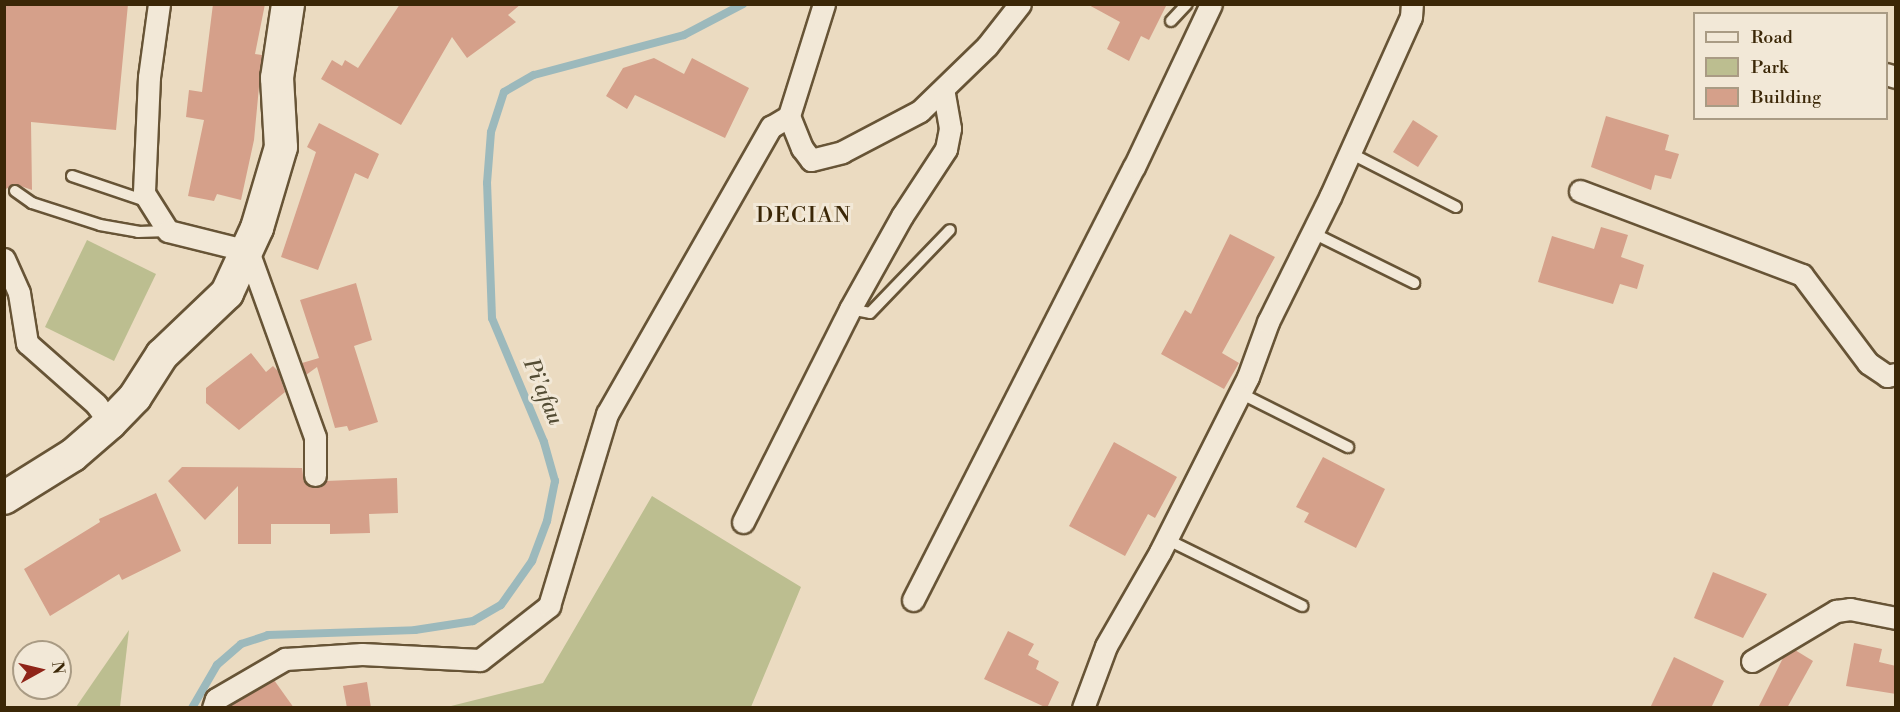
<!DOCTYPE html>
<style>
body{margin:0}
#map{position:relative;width:1900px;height:712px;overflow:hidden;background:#ebdbc1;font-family:"Libre Bodoni",serif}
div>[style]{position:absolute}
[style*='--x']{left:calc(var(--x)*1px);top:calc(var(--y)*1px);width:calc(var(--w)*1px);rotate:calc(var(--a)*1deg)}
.green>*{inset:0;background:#bcbe90}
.stream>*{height:8px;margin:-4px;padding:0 4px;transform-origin:4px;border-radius:4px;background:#9cb9bc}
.building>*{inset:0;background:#d5a08a}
.roads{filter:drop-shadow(2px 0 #675436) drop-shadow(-2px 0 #675436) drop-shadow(0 2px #675436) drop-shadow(0 -2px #675436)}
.lane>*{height:10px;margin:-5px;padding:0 5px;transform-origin:5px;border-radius:5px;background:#f2e8d7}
.street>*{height:21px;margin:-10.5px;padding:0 10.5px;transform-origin:10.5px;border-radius:10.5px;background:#f2e8d7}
.secondary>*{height:32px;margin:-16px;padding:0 16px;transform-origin:16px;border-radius:16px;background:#f2e8d7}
span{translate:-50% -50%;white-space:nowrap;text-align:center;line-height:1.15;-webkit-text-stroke:6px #f2e8d7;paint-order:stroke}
.neighbourhood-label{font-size:22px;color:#3b2707;letter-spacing:1.5px}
.water-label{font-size:22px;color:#534c34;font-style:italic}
.frame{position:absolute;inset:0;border:6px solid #3b2707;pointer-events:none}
.legend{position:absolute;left:1693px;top:12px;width:195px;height:108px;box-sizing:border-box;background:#f2e8d7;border:2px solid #a99b84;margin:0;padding:8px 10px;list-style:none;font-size:18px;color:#3b2707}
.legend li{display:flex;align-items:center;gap:12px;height:30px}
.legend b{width:30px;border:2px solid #a99b84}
.north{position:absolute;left:12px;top:640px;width:60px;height:60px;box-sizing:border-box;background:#f2e8d7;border:2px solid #a99b84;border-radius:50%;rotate:82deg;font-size:16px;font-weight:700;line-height:24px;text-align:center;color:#3b2707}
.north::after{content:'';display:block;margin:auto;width:21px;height:27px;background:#8f2418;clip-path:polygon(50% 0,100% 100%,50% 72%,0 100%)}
</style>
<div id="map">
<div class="green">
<div style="clip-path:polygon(87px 240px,156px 274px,114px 361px,45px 327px)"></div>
<div style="clip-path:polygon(652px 496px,801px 587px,751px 707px,447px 707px,543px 683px)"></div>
<div style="clip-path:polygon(129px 630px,120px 707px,76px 707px)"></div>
</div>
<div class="stream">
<div style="--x:192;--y:708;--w:50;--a:-59.8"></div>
<div style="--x:217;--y:665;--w:32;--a:-41"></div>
<div style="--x:241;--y:644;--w:28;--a:-18"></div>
<div style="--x:268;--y:635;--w:147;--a:-1.9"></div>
<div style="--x:415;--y:630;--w:59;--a:-8.8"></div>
<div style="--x:473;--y:621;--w:32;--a:-30"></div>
<div style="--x:501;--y:605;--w:54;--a:-54.8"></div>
<div style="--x:532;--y:561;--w:43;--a:-69.4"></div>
<div style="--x:547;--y:521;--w:41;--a:-78.7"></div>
<div style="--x:555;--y:481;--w:41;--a:-105.8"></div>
<div style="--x:544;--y:442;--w:134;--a:-112.8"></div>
<div style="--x:492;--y:318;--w:135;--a:-92.1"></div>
<div style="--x:487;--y:183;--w:51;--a:-85.5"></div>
<div style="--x:491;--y:132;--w:42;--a:-72"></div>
<div style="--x:504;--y:92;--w:34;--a:-30"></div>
<div style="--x:534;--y:75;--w:155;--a:-14.9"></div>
<div style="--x:684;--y:35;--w:67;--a:-27.7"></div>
</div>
<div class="building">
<div style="clip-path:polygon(4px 4px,128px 4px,116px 130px,31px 122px,32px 190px,15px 184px,4px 190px)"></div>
<div style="clip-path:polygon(213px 4px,265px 4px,255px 54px,262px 55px,254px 140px,241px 200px,217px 194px,214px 201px,188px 196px,204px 120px,186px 117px,189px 90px,202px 92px)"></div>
<div style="clip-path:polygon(400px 4px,521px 4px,508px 15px,516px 22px,467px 58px,452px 37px,401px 125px,321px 79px,332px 60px,342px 66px,345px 60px,358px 68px)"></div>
<div style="clip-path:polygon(1087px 4px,1167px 4px,1149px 40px,1141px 36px,1129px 61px,1107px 49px,1120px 22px)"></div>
<div style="clip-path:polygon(654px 58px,684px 74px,692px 58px,749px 88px,725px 138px,635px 95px,627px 109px,606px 96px,623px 68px)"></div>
<div style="clip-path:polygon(1606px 116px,1669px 135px,1665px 150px,1679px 154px,1671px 179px,1655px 175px,1651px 190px,1591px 167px)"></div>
<div style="clip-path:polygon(1413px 120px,1438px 136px,1418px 167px,1393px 152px)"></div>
<div style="clip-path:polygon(319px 123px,379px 154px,368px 179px,355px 173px,318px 270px,281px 257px,316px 152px,307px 147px)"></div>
<div style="clip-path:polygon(1601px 227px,1628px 235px,1621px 257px,1644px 265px,1637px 289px,1620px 284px,1613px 304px,1538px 282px,1552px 236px,1594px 249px)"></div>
<div style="clip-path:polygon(1230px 234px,1275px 257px,1222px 353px,1239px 363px,1224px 389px,1161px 354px,1185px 310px,1191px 314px)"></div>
<div style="clip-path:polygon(356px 283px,372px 340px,354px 346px,378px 422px,349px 431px,347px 426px,335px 428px,317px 367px,306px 375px,302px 363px,319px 358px,300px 300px)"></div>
<div style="clip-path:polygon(251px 353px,266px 372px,273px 366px,278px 371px,285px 392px,239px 430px,206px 403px,206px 388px)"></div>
<div style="clip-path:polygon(1114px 442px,1177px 477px,1155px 518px,1148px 514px,1125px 556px,1069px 526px)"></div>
<div style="clip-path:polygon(1323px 457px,1385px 489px,1356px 548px,1304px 522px,1309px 513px,1296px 507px)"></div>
<div style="clip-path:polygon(182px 467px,302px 468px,304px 482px,314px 488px,326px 481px,397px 478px,398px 513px,369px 514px,370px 533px,330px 534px,330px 524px,271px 524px,271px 544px,238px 544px,238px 486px,205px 520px,168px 481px)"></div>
<div style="clip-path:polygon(156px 493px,181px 551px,122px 580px,119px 574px,50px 616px,24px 569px,100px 522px,99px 519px)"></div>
<div style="clip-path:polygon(1713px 572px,1767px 594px,1743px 638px,1694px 618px)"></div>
<div style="clip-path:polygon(1008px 631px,1034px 644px,1028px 655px,1039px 661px,1036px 669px,1059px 682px,1047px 708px,984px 679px)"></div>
<div style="clip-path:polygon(1854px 643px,1882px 649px,1879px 662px,1896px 666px,1896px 694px,1846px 686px)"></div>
<div style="clip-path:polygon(1795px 650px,1813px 661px,1787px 708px,1758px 708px,1783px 658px)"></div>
<div style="clip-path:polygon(1674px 657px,1724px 681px,1711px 708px,1650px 708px)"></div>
<div style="clip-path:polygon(274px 680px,294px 708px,227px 708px)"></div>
<div style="clip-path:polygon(367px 682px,371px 708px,347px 708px,343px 686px)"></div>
</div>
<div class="roads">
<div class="lane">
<div style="--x:1171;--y:21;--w:23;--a:-47"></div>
<div style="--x:1350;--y:153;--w:119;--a:27"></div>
<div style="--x:72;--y:176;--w:78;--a:18.7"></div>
<div style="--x:15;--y:191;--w:21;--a:35"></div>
<div style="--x:32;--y:203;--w:71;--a:17.9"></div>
<div style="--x:100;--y:225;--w:39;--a:10"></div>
<div style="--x:138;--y:232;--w:30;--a:-2"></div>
<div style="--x:1313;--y:233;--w:113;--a:26.3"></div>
<div style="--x:850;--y:309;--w:20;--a:11"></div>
<div style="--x:870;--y:313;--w:115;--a:-46.1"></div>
<div style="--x:1240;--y:393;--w:121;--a:26.6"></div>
<div style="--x:1166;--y:539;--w:152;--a:26.2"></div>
</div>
<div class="street">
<div style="--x:159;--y:4;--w:74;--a:97.8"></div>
<div style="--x:149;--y:77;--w:116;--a:92.5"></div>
<div style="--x:144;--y:193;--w:45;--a:57.7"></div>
<div style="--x:168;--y:231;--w:82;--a:14"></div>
<div style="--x:248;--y:251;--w:198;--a:70.2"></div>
<div style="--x:315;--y:437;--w:38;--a:90"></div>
<div style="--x:824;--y:4;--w:117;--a:107.4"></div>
<div style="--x:789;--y:116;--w:35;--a:68"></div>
<div style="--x:802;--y:148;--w:15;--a:53"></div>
<div style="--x:811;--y:160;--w:32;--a:-14"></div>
<div style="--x:842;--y:152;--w:88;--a:-27.7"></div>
<div style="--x:920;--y:111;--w:93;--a:-44.1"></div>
<div style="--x:987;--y:46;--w:53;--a:-51.8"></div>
<div style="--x:1886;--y:74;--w:10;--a:17"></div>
<div style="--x:1580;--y:191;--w:237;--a:20.7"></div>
<div style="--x:1802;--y:275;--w:110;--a:53.1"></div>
<div style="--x:1868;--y:363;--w:23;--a:34"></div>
<div style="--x:1887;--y:376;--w:9;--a:-13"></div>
<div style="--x:4;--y:259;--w:37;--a:66"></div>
<div style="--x:19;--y:293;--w:51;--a:80.9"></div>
<div style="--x:27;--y:343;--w:92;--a:41.5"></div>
<div style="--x:96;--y:404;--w:24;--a:54"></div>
<div style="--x:743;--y:522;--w:238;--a:-63.3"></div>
<div style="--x:850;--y:309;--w:107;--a:-60.8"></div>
<div style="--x:902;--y:216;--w:80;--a:-56.7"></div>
<div style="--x:946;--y:149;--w:21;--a:-79"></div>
<div style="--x:950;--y:128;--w:39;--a:-100"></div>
<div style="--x:913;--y:600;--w:486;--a:-63"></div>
<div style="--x:1134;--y:167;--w:180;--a:-64.7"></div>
<div style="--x:1752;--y:661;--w:98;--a:-30.8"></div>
<div style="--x:1836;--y:611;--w:14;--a:-8"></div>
<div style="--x:1850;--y:609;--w:47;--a:11.1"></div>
<div style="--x:213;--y:708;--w:9;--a:-72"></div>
<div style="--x:216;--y:699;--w:80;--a:-30.1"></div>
<div style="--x:285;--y:659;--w:77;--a:-3.7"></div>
<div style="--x:362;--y:654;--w:118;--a:2.9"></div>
<div style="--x:480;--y:660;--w:88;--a:-38"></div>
<div style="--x:549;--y:606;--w:201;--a:-73.2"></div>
<div style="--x:607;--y:414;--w:331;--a:-60.3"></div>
<div style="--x:771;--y:127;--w:21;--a:-31"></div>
<div style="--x:1083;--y:708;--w:66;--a:-69.6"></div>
<div style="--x:1106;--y:646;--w:108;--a:-60.1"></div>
<div style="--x:1160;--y:552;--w:196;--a:-63.3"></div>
<div style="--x:1248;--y:377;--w:59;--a:-70"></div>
<div style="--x:1268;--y:322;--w:140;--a:-63.6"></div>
<div style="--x:1330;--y:197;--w:197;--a:-65.8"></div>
<div style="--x:1411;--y:17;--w:13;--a:-86"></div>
</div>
<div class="secondary">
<div style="--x:4;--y:498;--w:81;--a:-31.9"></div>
<div style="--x:73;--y:455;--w:49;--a:-40.9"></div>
<div style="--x:110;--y:423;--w:36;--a:-46"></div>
<div style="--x:135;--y:397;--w:50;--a:-57.3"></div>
<div style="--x:162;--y:355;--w:90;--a:-43.6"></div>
<div style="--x:227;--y:293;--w:72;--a:-65.2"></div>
<div style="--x:257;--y:228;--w:84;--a:-73.5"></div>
<div style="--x:281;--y:147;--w:69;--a:-93.3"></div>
<div style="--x:277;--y:78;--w:75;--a:-81.5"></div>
</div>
</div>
<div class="neighbourhood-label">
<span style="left:804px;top:216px">DECIAN</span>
</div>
<div class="water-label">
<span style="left:543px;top:392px;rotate:67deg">Pi'afau</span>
</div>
<div class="frame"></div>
<ul class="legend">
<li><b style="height:8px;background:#f2e8d7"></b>Road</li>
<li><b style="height:16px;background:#bcbe90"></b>Park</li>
<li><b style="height:16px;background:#d5a08a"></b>Building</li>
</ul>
<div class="north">N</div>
</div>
